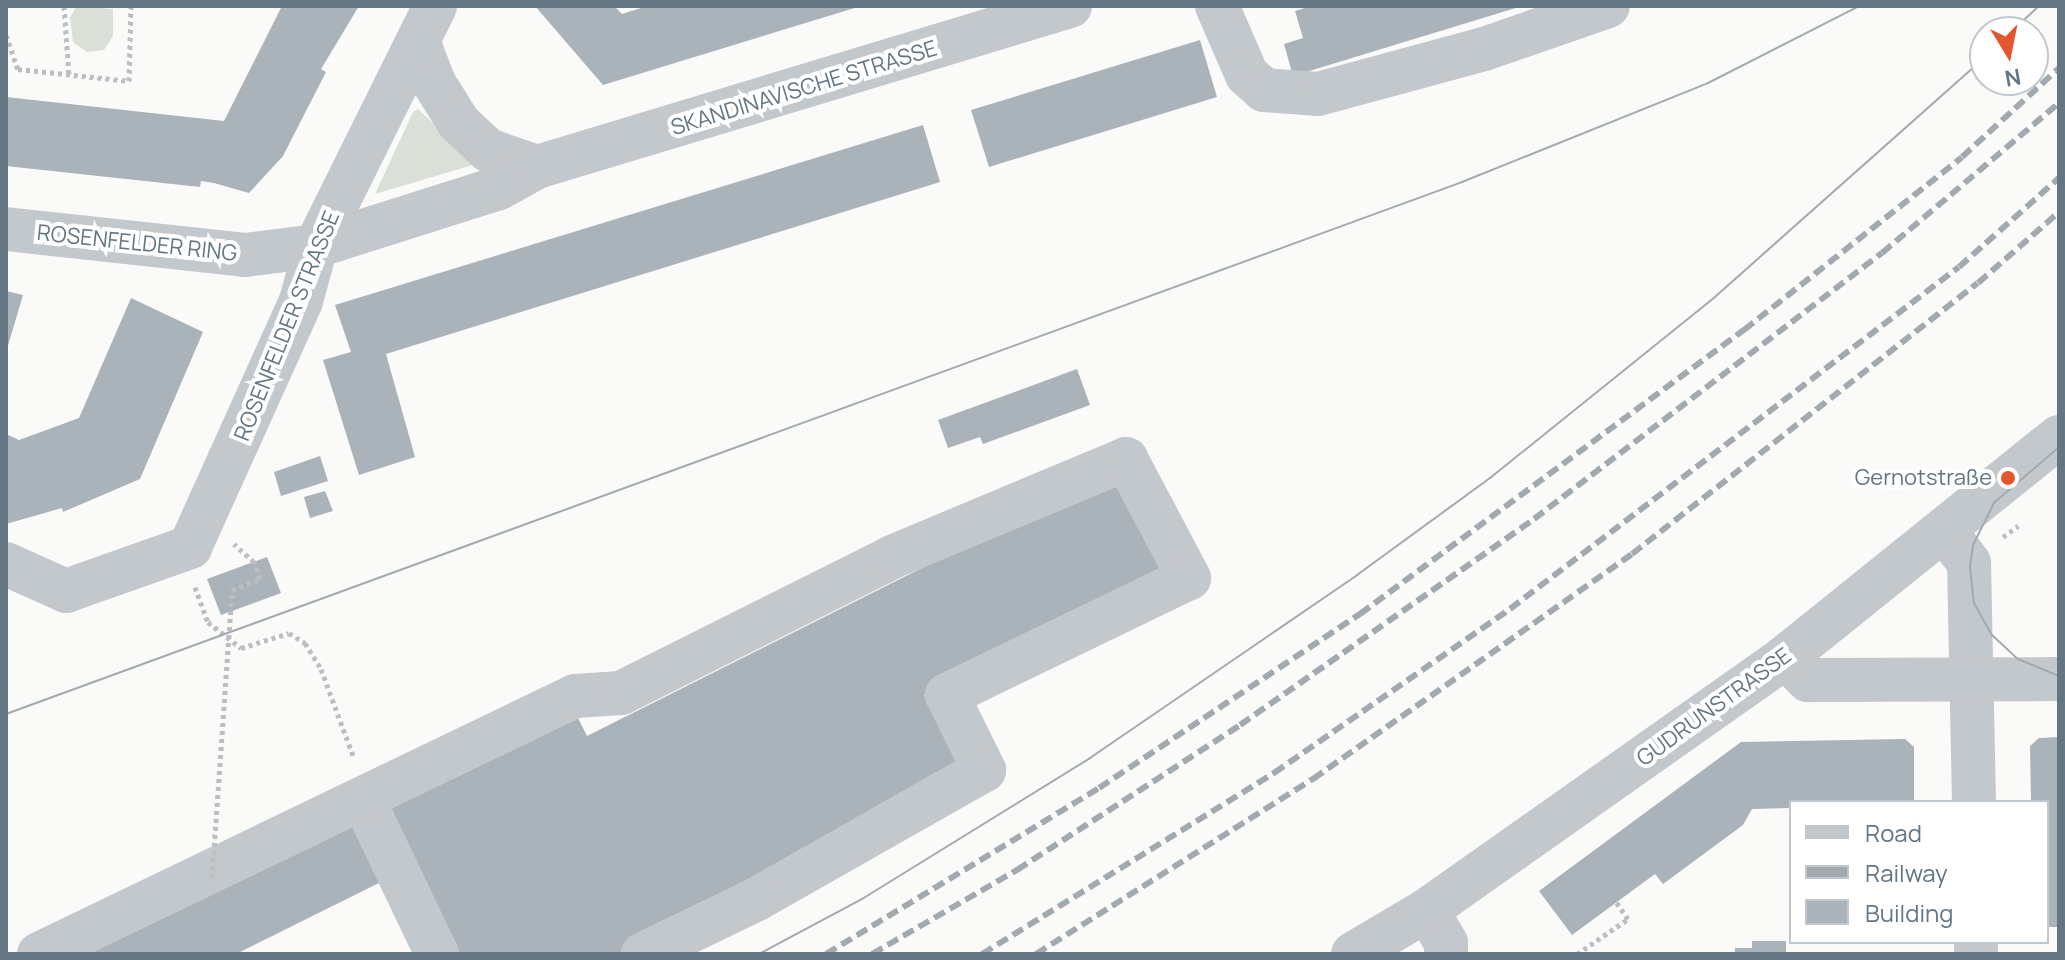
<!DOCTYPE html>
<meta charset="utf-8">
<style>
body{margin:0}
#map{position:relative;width:2065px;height:960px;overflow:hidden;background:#fafaf8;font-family:Manrope,sans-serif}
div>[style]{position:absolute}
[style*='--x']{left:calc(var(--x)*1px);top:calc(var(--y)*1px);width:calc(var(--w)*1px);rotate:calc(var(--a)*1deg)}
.green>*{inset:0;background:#dadfd7}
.building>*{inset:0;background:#aab3b9}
.path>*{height:5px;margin-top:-2.5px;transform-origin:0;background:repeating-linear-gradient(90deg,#bbbfc2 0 4px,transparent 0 8px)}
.minor>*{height:44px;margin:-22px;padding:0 22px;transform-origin:22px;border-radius:22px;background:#c3c8cc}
.tram>*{height:2px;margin:-1px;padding:0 1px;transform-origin:1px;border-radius:1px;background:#a2aab0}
.rail>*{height:6px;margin-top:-3px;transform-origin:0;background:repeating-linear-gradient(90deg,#a2aab0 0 12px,transparent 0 18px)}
.path-bridge>*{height:5px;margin-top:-2.5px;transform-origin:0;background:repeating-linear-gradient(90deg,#bbbfc2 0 4px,transparent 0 8px)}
.dots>*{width:22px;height:22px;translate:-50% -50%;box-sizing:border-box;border:4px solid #fff;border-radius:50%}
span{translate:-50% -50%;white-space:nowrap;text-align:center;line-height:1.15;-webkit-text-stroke:8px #fff;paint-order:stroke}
.street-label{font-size:22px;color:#657683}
.poi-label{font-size:22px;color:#657683}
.right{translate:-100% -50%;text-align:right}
.frame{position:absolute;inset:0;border:8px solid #657683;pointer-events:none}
.legend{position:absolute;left:1789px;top:800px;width:260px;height:144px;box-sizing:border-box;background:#fff;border:2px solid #c1c8cd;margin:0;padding:10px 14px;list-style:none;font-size:24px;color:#657683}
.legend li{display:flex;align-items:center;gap:16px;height:40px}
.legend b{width:40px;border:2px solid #c1c8cd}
.north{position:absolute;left:1969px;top:16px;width:80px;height:80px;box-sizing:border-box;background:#fff;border:2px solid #c1c8cd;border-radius:50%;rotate:170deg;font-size:22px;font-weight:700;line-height:32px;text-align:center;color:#657683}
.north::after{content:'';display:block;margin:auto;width:28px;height:36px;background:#e4572e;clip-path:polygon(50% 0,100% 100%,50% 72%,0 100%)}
</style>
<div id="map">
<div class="green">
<div style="clip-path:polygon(77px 6px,113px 9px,113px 36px,104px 50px,87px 52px,73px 42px,70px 17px)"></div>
<div style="clip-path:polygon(418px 109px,476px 164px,375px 194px,413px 112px)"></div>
</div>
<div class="building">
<div style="clip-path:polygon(282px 6px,359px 6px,321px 69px,326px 72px,283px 156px,249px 193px,214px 183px,201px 181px,200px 187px,6px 166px,6px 97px,224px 121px)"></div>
<div style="clip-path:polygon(535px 6px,614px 6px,622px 14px,647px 6px,858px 7px,603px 85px)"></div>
<div style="clip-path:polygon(1311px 6px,1519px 6px,1519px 7px,1293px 76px,1284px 44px,1303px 38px,1295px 11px)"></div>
<div style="clip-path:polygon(1200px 40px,1217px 97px,989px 167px,971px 110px)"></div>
<div style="clip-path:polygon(923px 125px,940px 182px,386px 354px,415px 457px,359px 475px,323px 360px,351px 352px,335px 305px)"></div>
<div style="clip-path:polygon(6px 291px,23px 295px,7px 349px,6px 349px)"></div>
<div style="clip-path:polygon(131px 298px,203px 332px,140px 479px,63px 512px,62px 508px,6px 524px,6px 434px,19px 440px,79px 418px)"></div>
<div style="clip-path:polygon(1077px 369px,1090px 405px,983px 444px,980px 437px,948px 448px,938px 420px)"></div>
<div style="clip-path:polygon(320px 456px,328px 481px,281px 496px,274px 472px)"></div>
<div style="clip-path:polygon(1119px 469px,1170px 572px,924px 695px,967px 778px,619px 954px,456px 954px,389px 878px,236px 954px,55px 954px,571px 704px,587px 736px)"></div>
<div style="clip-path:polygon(325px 491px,333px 511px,310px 518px,304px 497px)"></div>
<div style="clip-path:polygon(267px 557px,281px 593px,221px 615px,207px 579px)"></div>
<div style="clip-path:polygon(2059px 737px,2059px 927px,2047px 927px,2047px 802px,2031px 802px,2030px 746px,2039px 738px)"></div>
<div style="clip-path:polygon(1905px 739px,1914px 747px,1914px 802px,1791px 802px,1791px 808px,1752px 809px,1743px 825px,1663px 884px,1655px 874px,1572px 935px,1539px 891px,1741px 742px)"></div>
<div style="clip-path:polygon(1752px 941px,1786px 941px,1786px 954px,1735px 954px,1735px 948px,1752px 948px)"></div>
</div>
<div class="path">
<div style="--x:64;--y:6;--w:69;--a:85.9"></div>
<div style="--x:6;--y:35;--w:36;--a:71"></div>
<div style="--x:18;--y:69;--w:112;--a:6.2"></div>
<div style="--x:129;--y:81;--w:75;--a:-88.5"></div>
<div style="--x:2003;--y:537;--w:19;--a:-36"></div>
<div style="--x:195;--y:587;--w:37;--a:70"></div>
<div style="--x:208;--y:622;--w:42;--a:38.2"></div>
<div style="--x:241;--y:648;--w:50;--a:-17.4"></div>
<div style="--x:289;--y:633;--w:19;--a:32"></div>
<div style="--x:305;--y:643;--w:31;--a:58"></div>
<div style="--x:321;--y:669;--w:95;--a:69.7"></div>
<div style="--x:232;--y:590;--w:30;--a:-21"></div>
<div style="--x:260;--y:579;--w:18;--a:-109"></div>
<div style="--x:254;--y:562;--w:27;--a:-138"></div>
<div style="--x:1577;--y:954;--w:62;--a:-34.5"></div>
<div style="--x:1628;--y:919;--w:21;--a:-125"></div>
</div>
<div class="minor">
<div style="--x:1217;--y:6;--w:75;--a:66.5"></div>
<div style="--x:1247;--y:75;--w:23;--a:41"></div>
<div style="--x:1264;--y:90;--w:54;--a:4.2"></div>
<div style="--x:1318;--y:94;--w:172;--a:-15.2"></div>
<div style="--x:1484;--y:49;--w:131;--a:-19.1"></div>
<div style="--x:418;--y:41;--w:45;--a:69.1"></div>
<div style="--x:434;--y:83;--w:47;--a:58"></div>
<div style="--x:459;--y:123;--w:40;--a:43"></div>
<div style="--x:488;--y:150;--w:52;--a:19.1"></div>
<div style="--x:6;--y:229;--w:240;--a:6.2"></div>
<div style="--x:245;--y:255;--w:72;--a:-7.2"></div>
<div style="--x:316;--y:246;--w:192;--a:-17.6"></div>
<div style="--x:499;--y:188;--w:43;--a:-28.9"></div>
<div style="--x:537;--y:167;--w:557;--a:-16.81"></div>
<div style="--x:1945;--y:531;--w:40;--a:53"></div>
<div style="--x:1969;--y:563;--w:239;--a:88.8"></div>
<div style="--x:6;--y:564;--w:66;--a:24.2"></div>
<div style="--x:66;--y:591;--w:132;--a:-19.5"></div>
<div style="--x:190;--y:547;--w:270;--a:-65.7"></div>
<div style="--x:301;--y:301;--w:57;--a:-74.7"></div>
<div style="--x:316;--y:246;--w:268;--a:-63.6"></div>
<div style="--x:1785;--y:657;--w:33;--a:45"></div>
<div style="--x:1808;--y:680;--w:251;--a:-0.2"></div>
<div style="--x:363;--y:799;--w:172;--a:64.5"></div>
<div style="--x:1427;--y:910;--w:38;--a:60"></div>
<div style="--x:1446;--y:943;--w:11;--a:90"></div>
<div style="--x:1976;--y:942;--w:12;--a:90"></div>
<div style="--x:39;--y:954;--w:595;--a:-25.7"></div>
<div style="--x:575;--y:696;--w:46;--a:-3.7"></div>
<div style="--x:621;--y:693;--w:303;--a:-26.6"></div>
<div style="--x:892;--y:557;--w:254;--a:-22.7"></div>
<div style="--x:1126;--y:459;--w:135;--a:62.1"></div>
<div style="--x:1189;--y:578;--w:269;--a:154.2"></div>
<div style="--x:947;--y:695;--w:84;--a:63.7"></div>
<div style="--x:984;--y:770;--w:261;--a:150.4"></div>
<div style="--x:757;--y:899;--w:127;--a:154.2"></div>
<div style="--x:1353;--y:954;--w:86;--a:-30.7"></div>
<div style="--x:1427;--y:910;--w:438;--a:-35.2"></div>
<div style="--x:1785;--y:657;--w:351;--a:-38.8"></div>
</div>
<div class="tram">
<div style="--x:2011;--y:32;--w:38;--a:-43"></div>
<div style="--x:2059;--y:447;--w:86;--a:139.3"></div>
<div style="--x:1994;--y:503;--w:47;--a:116.6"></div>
<div style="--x:1973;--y:545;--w:22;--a:98"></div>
<div style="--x:1970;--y:567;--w:36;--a:84"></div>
<div style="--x:1974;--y:603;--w:37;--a:61"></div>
<div style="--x:1992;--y:635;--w:35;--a:43"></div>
<div style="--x:2018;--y:659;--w:44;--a:22.5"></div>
<div style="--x:6;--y:714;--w:1550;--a:-20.07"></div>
<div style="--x:1462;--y:182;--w:265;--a:-21.9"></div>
<div style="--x:1708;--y:83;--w:169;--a:-27"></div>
<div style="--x:759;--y:954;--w:117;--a:-28.1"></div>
<div style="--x:862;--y:899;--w:268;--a:-31.7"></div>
<div style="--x:1090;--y:758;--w:324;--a:-34.4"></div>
<div style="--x:1357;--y:575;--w:165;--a:-36.1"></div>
<div style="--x:1490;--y:478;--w:290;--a:-38.8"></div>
<div style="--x:1716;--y:296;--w:360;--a:-41.6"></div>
</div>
<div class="rail">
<div style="--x:826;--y:954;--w:320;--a:-31.3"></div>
<div style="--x:1099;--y:788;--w:314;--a:-33.7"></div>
<div style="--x:1360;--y:614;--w:478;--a:-36.5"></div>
<div style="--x:1744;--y:330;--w:278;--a:-38.4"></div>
<div style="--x:1962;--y:157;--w:132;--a:-42.5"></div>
<div style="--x:872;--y:954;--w:168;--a:-30.1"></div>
<div style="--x:1017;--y:870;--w:266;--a:-33"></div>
<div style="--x:1240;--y:725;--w:359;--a:-35"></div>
<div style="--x:1534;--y:519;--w:438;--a:-37.4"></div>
<div style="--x:1882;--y:253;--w:232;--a:-40.3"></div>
<div style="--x:982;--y:954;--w:344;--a:-31.8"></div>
<div style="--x:1274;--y:773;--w:287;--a:-34.8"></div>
<div style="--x:1510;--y:609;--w:564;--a:-37.3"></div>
<div style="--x:1959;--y:267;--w:134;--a:-41.7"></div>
<div style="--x:1036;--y:954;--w:328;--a:-32.3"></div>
<div style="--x:1313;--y:779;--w:390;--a:-35.2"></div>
<div style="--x:1632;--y:554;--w:439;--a:-38.1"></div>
<div style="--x:1978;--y:283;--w:108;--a:-41.2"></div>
</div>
<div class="path-bridge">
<div style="--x:212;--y:878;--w:289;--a:-86"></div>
</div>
<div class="dots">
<div style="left:2008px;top:478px;background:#e4572e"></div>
</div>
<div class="street-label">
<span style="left:804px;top:88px;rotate:-17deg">SKANDINAVISCHE STRASSE</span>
<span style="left:137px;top:243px;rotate:6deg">ROSENFELDER RING</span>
<span style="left:287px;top:326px;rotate:-68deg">ROSENFELDER STRASSE</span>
<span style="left:1714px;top:707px;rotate:-36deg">GUDRUNSTRASSE</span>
</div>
<div class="poi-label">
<span class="right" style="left:1992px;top:478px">Gernotstraße</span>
</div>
<div class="frame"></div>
<ul class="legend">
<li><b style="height:10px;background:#c3c8cc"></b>Road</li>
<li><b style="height:10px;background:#a2aab0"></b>Railway</li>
<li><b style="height:22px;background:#aab3b9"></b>Building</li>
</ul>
<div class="north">N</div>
</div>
